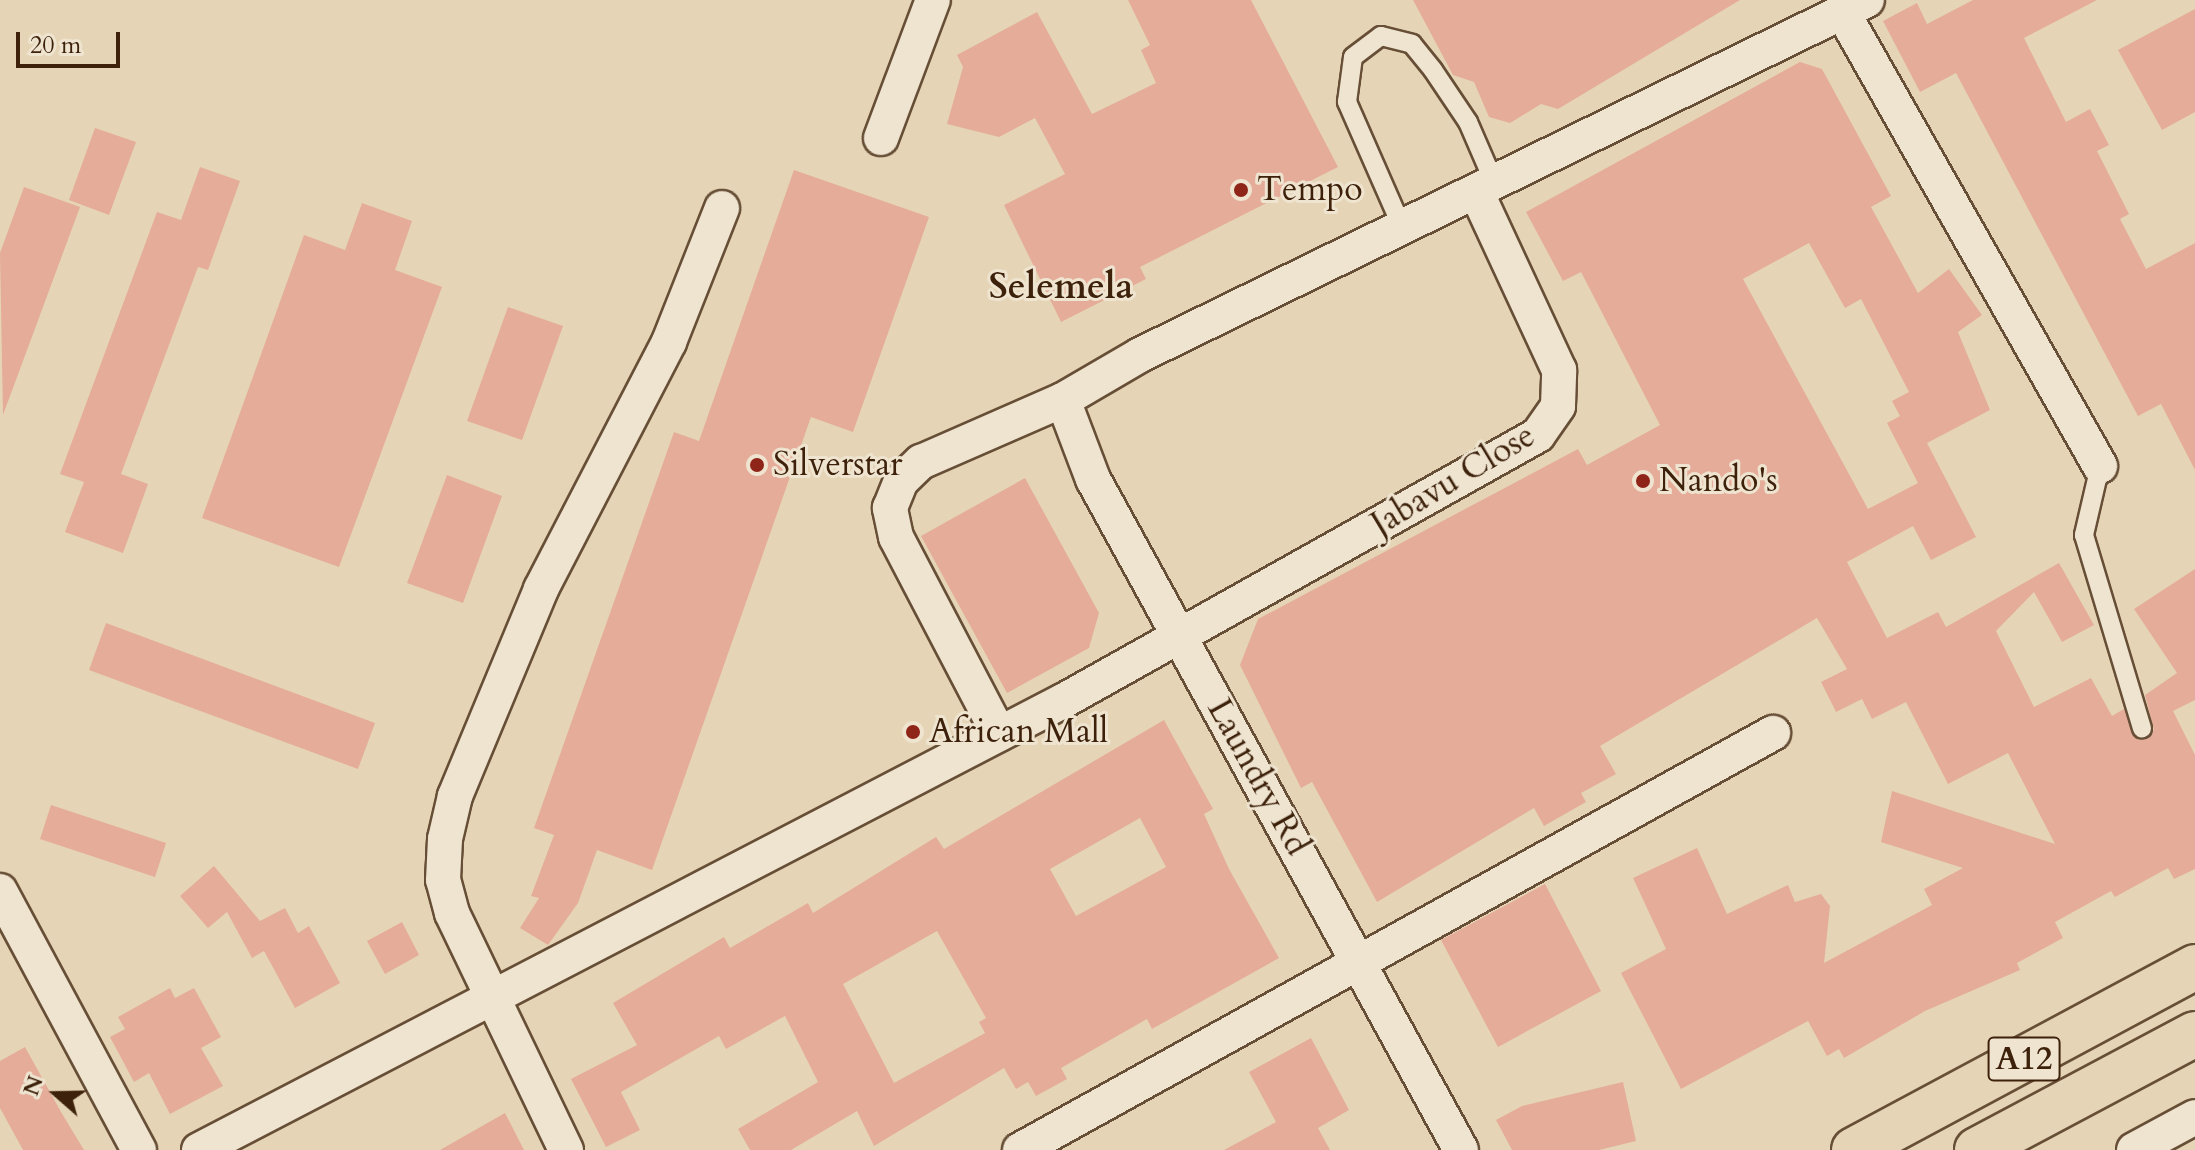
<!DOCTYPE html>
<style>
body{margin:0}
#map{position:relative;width:2195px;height:1150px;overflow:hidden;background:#e5d5b6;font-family:Cardo,serif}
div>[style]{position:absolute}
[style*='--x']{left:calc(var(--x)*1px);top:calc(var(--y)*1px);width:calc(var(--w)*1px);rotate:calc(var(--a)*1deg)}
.building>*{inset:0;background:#e4ac99}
.roads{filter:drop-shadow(2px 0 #674e36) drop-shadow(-2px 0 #674e36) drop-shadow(0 2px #674e36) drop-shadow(0 -2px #674e36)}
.service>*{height:18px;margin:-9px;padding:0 9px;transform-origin:9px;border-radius:9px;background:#eee4d0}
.minor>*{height:34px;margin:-17px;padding:0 17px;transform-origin:17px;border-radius:17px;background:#eee4d0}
.primary>*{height:44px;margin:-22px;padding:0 22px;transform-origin:22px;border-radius:22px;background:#e5d5b6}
.dots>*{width:22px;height:22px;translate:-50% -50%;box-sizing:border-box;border:4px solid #eee4d0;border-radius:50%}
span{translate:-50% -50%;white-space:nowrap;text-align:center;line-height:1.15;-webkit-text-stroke:6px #eee4d0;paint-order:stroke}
.shield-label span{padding:2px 6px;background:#eee4d0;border:2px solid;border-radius:6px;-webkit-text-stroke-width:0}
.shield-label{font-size:32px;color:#3d210b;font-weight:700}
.poi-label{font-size:34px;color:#3d210b}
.left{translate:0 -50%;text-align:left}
.street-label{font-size:34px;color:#3d210b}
.neighbourhood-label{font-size:36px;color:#3d210b;font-weight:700}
.north{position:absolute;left:16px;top:1054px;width:80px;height:80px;-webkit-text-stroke:6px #eee4d0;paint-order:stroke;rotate:290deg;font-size:22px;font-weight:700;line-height:32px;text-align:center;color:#3d210b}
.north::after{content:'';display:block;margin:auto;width:28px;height:36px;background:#3d210b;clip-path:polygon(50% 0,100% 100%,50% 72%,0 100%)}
.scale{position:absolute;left:16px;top:32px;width:104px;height:36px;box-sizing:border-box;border:4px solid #3d210b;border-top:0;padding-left:10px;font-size:24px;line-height:28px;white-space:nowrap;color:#3d210b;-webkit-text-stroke:6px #eee4d0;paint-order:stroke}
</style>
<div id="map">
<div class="building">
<div style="clip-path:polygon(1128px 0,1251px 0,1338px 167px,1140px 267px,1146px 279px,1061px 322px,1004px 205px,1065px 174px,1035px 118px,999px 137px,947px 124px,963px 67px,957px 55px,1037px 12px,1092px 114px,1156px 83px,1141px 50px,1150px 45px)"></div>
<div style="clip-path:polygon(1413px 0,1740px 0,1558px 109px,1541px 104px,1510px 123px,1489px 117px,1474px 82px,1453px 75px)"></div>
<div style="clip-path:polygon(1973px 0,2097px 0,2024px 38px,2066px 122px,2090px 109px,2109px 145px,2097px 151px,2129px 214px,2120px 219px,2146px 269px,2195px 243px,2195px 470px,2161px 404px,2138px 416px,1956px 73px,1920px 92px,1883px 21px,1917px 3px,1927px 24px)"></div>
<div style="clip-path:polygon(2195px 9px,2195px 112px,2162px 130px,2118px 50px)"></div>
<div style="clip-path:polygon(evenodd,1800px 62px,1822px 69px,1891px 196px,1871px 207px,1918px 293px,1949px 269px,1982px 315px,1958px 332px,1990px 410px,1927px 443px,1976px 537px,1931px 560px,1913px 526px,1847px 562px,1887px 638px,1938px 612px,1946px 627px,2059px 563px,2094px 625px,2062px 642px,2034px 592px,1996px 631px,2034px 707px,2091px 678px,2112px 716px,2124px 709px,2140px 740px,2154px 730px,2145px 695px,2177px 673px,2134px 609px,2195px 569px,2195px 700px,2173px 711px,2195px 755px,2195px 869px,2174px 879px,2168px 868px,2115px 897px,2111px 891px,2055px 922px,2063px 938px,2017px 963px,2020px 970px,1925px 1011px,1844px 1058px,1839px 1049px,1827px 1056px,1808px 1021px,1681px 1089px,1621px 973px,1666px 949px,1633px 878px,1697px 848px,1727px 914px,1788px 885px,1795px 902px,1821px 894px,1830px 906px,1824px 963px,1932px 905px,1924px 889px,1963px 868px,1881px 842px,1892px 791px,2055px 844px,2008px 753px,1948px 784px,1906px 702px,1872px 719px,1862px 699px,1836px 712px,1821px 682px,1847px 669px,1817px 618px,1600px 746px,1616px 774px,1581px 793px,1586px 802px,1544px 826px,1534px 808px,1377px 902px,1312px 782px,1301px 788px,1240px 665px,1258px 619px,1578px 449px,1587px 465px,1660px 425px,1581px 272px,1563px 281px,1526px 212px,1800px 62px,1809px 243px,1845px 308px,1861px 299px,1909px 392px,1892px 401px,1900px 416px,1887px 423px,1918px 483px,1868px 509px,1743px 279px,1809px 243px)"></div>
<div style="clip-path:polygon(95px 128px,136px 142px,109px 215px,69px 200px)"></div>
<div style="clip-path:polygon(200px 167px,240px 181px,208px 270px,198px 267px,121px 474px,148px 484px,123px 553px,65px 532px,84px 482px,60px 474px,157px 212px,181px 220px)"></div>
<div style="clip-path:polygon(794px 170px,929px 217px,853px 432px,811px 417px,652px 870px,597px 850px,578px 903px,548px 945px,520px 928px,539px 898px,531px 896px,554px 835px,534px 828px,674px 432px,699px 441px)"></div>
<div style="clip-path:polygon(24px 187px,80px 207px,3px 415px,0 253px)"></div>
<div style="clip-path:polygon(362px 203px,412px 221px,395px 270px,442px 287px,339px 567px,202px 518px,304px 235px,345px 250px)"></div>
<div style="clip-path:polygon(508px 307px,563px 326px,522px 440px,467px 421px)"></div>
<div style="clip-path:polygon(447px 475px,502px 496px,463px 603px,407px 583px)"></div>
<div style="clip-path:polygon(1025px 478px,1099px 613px,1089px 648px,1007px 693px,921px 536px)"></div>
<div style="clip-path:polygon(106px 623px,375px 723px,358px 769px,89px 670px)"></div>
<div style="clip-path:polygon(evenodd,1164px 720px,1213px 809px,1204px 814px,1229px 869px,1279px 958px,1152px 1029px,1147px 1019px,1061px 1068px,1067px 1079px,1036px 1096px,1028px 1082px,1016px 1089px,1004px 1068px,874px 1146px,857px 1111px,791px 1150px,750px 1150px,738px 1129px,818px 1082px,785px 1016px,726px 1049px,719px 1036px,621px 1092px,640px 1130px,606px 1147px,571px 1079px,637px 1045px,613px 1003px,724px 937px,730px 948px,808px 903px,813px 913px,936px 837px,944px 849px,1164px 720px,1140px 818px,1166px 867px,1076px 916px,1050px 869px,1140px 818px,1164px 720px,937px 931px,986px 1018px,979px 1022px,985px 1033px,894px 1083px,843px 984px,937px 931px)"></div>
<div style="clip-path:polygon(51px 805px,166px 843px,155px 877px,40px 839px)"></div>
<div style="clip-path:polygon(214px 866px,260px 921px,285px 908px,298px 933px,309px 926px,340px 983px,295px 1008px,264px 951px,252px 958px,227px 912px,208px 928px,180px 896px)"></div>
<div style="clip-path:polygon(1545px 884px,1601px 991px,1498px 1047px,1441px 940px)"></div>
<div style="clip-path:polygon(402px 922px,419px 955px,385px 974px,367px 941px)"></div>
<div style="clip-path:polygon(170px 988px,175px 998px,194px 988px,221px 1037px,201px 1048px,223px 1086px,170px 1114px,149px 1073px,134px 1082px,110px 1037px,125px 1029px,118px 1017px)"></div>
<div style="clip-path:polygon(1311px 1038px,1349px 1110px,1318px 1128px,1330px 1150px,1224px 1150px,1276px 1122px,1249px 1072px)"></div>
<div style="clip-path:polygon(25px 1047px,61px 1112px,84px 1150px,23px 1150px,0 1108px,0 1061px)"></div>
<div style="clip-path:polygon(1623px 1082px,1636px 1141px,1599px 1150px,1512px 1150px,1496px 1120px,1522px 1106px)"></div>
<div style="clip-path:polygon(505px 1113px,524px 1150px,440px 1150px)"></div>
</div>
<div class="roads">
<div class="service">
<div style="--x:1402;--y:227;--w:137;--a:-113.7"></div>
<div style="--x:1347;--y:102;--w:45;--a:-82.4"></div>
<div style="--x:1353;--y:57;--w:35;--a:-37"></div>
<div style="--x:1381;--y:36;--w:32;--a:14"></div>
<div style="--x:1412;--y:44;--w:33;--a:51"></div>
<div style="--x:1433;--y:70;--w:63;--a:56.1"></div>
<div style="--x:1468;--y:122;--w:65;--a:66.6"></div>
<div style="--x:2100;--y:466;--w:71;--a:103.1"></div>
<div style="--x:2084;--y:535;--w:202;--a:73.3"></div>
</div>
<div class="minor">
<div style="--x:1843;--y:13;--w:521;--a:60.43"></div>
<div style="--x:881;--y:138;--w:147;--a:-69.4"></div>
<div style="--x:1063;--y:400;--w:85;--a:69.2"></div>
<div style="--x:1093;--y:479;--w:765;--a:61.26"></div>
<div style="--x:999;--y:734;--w:222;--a:-117.6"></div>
<div style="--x:896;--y:537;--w:30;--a:-102"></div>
<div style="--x:890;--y:508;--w:29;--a:-68"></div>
<div style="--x:901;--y:481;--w:28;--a:-44"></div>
<div style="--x:921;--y:462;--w:155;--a:-23.6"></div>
<div style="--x:1063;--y:400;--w:89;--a:-30.3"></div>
<div style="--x:1140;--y:355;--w:809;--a:-26.03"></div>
<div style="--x:0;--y:891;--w:294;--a:61.8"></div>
<div style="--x:199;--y:1150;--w:976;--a:-27.46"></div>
<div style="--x:1065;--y:700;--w:542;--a:-29.26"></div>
<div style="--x:1538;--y:435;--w:35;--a:-55"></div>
<div style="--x:1558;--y:406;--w:36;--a:-88"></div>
<div style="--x:1559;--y:370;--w:197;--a:-114.9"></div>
<div style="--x:566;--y:1150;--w:263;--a:-115.7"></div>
<div style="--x:452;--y:913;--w:34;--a:-105"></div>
<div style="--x:443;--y:880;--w:41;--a:-87.2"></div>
<div style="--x:445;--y:839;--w:44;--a:-76.9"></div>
<div style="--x:455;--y:796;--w:224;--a:-67.4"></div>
<div style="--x:541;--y:589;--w:278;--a:-62.6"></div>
<div style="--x:669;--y:342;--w:144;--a:-68.4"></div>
<div style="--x:1020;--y:1150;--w:861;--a:-28.98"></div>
<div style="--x:2134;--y:1150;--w:69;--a:-28.4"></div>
</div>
<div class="primary">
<div style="--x:1854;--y:1150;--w:387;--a:-28.2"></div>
<div style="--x:1977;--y:1150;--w:247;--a:-28"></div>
</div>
</div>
<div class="dots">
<div style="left:1241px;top:190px;background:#8f2418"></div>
<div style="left:757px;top:465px;background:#8f2418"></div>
<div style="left:1643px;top:481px;background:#8f2418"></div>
<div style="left:913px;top:732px;background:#8f2418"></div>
</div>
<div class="shield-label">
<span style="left:2024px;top:1059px">A12</span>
</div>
<div class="poi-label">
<span class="left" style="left:1257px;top:190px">Tempo</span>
<span class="left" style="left:773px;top:465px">Silverstar</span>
<span class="left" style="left:1659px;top:481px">Nando's</span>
<span class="left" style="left:929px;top:732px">African Mall</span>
</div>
<div class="street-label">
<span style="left:1453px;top:480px;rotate:-31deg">Jabavu Close</span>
<span style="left:1258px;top:777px;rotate:61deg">Laundry Rd</span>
</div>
<div class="neighbourhood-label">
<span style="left:1061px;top:287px">Selemela</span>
</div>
<div class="north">N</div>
<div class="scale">20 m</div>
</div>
